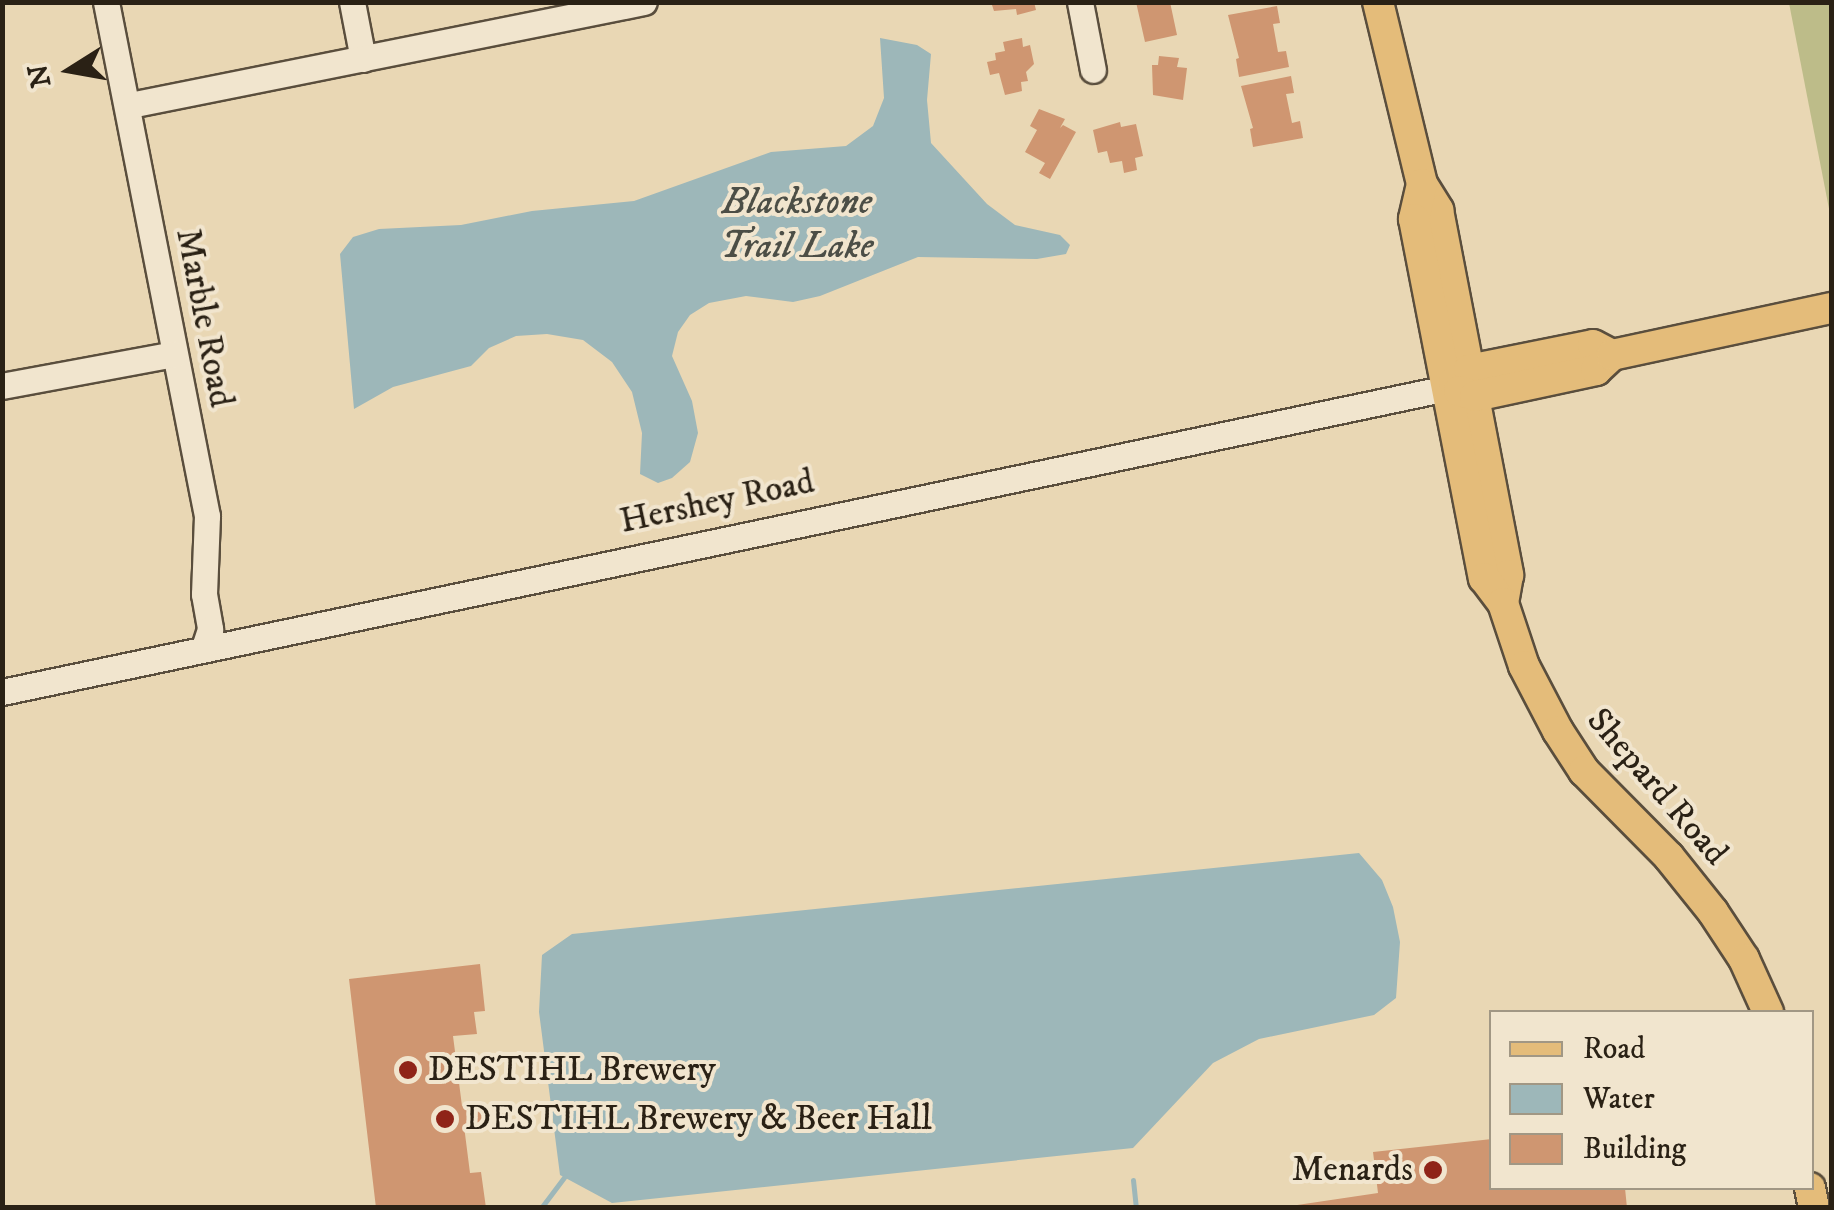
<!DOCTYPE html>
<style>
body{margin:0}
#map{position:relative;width:1834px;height:1210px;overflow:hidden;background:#e9d7b4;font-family:"IM FELL DW Pica",serif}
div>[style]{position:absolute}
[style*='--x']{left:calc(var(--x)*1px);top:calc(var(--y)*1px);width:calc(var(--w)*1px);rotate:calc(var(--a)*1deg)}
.green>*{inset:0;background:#bdbc89}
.water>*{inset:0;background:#9db7b9}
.stream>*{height:5px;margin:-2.5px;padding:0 2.5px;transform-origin:2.5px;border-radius:2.5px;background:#9db7b9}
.building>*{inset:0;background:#cf9671}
.roads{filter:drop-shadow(2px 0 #5a4e3d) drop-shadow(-2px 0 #5a4e3d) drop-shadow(0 2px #5a4e3d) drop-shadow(0 -2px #5a4e3d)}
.minor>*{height:25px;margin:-12.5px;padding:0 12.5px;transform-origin:12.5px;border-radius:12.5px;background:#f1e5ce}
.major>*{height:30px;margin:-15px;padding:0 15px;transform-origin:15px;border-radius:15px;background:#e4bc7a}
.dots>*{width:28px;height:28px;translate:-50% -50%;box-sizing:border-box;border:5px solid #f1e5ce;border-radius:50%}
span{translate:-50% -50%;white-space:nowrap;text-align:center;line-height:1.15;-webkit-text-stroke:8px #f1e5ce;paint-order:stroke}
.street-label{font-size:35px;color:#2a2115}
.poi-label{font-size:35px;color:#2a2115}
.left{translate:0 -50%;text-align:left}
.right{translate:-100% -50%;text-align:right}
.water-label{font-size:38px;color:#4c4e46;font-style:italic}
.frame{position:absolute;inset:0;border:5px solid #2a2115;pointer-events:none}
.legend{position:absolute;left:1489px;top:1010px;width:325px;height:180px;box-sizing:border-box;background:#f1e5ce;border:2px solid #a19784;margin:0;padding:12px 18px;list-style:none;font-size:30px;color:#2a2115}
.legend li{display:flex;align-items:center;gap:20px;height:50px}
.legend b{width:50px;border:2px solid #a19784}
.north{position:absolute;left:20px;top:20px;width:100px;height:100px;-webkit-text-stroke:8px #f1e5ce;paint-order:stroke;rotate:259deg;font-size:28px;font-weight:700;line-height:40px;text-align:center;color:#2a2115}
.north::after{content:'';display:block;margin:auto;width:35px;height:45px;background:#2a2115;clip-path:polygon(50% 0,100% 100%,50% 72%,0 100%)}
</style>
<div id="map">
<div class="green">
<div style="clip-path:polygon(1789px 3px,1831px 3px,1831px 219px)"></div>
</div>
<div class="water">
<div style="clip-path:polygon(880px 38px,917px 45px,931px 54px,927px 100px,931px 143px,987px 204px,1015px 225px,1060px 235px,1070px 245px,1066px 254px,1037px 259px,918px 257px,820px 296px,793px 302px,746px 296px,709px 303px,690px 315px,678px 332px,672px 356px,692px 401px,698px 433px,690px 462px,672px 478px,658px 483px,640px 474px,642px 433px,632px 392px,612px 362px,583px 340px,547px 334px,516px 336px,489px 348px,471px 366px,393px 387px,354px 409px,340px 254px,353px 237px,379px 229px,461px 225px,532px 211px,634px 201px,771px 152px,846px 146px,873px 126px,884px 98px)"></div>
<div style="clip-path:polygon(1359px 853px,1382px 880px,1393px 907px,1400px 942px,1396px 998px,1374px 1015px,1259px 1039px,1213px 1063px,1133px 1148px,612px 1203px,560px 1175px,539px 1012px,542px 955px,572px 934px)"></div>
</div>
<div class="stream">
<div style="--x:1133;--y:1180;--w:28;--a:84"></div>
<div style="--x:541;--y:1208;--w:39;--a:-53"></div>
</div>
<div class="building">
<div style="clip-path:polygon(991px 2px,1034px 2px,1036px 10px,1017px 15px,1016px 9px,994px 11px)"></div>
<div style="clip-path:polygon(1136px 2px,1170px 2px,1177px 35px,1145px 42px)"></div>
<div style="clip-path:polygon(1277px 6px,1280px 23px,1273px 24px,1278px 52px,1286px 51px,1289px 67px,1239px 77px,1236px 59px,1239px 58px,1228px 15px)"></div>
<div style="clip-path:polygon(1022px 38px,1023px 47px,1030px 45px,1034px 64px,1026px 72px,1028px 81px,1021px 82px,1022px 91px,1005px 95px,999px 73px,990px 75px,987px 62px,996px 60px,995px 53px,1005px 51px,1003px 42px)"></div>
<div style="clip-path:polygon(1159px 56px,1179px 58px,1177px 67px,1187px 68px,1183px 100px,1153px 95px,1152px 65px,1158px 65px)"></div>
<div style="clip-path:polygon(1291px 76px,1294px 93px,1286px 94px,1292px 123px,1300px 121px,1303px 138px,1253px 147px,1250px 129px,1253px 128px,1241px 86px)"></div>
<div style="clip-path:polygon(1039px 109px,1065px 119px,1060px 128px,1063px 125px,1076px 132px,1050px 179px,1039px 173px,1045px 163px,1025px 152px,1037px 130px,1030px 126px)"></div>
<div style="clip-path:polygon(1120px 122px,1121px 127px,1136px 124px,1143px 156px,1135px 158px,1137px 170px,1124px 173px,1122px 161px,1110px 163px,1107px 151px,1098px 153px,1093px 130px)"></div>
<div style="clip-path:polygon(480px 964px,485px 1011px,474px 1012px,477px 1034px,453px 1036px,462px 1106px,481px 1103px,484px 1124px,464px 1126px,470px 1173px,481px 1172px,486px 1208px,376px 1208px,349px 979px)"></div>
<div style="clip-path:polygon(1492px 1139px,1492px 1188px,1625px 1188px,1627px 1208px,1277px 1208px,1378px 1193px,1373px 1152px)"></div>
</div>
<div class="roads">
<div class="minor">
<div style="--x:106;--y:2;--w:524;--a:78.88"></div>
<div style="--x:207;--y:516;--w:78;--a:92.2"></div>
<div style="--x:204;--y:594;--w:36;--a:80"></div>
<div style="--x:210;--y:629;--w:19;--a:108"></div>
<div style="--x:352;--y:2;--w:58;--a:79.1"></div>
<div style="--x:1080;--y:2;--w:69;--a:79.2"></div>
<div style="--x:130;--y:105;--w:524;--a:-11.33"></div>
<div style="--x:2;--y:386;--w:175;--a:-10.5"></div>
<div style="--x:2;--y:692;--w:1477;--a:-11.88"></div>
</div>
<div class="major">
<div style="--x:1378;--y:2;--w:187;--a:76.4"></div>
<div style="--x:1422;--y:184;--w:31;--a:58"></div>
<div style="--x:1438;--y:210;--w:372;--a:79.1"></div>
<div style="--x:1508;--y:575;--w:28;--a:100"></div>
<div style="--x:1422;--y:184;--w:36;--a:103"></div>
<div style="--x:1414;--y:219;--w:366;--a:79"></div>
<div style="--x:1484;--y:578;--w:31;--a:53"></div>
<div style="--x:1503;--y:603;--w:66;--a:71.6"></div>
<div style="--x:1524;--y:666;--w:73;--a:62.4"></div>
<div style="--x:1558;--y:731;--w:48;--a:57"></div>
<div style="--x:1584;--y:771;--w:121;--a:45.3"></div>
<div style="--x:1669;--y:857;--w:70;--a:51.3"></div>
<div style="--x:1713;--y:912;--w:56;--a:56.6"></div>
<div style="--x:1744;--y:959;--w:58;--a:65.6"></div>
<div style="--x:1454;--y:382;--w:19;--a:-39"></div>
<div style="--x:1469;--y:370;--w:126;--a:-11.4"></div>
<div style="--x:1593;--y:345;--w:21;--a:28"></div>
<div style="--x:1459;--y:391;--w:17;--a:17"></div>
<div style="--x:1475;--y:396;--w:124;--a:-12.1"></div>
<div style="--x:1596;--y:370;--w:22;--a:-43"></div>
<div style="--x:1612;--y:355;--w:225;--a:-12.1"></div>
<div style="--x:1810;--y:1188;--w:20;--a:79"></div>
</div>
</div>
<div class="dots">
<div style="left:408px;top:1070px;background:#8f2418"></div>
<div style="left:445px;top:1119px;background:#8f2418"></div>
<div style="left:1433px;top:1170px;background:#8f2418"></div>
</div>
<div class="street-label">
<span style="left:204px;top:318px;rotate:79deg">Marble Road</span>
<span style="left:717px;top:502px;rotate:-12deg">Hershey Road</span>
<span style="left:1657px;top:787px;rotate:49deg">Shepard Road</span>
</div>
<div class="poi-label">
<span class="left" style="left:428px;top:1070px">DESTIHL Brewery</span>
<span class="left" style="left:465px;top:1119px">DESTIHL Brewery &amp; Beer Hall</span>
<span class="right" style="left:1413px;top:1170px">Menards</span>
</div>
<div class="water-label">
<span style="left:797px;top:225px">Blackstone<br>Trail Lake</span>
</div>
<div class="frame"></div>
<ul class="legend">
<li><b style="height:12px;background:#e4bc7a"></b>Road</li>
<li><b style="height:28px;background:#9db7b9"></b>Water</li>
<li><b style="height:28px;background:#cf9671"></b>Building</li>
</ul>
<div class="north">N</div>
</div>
